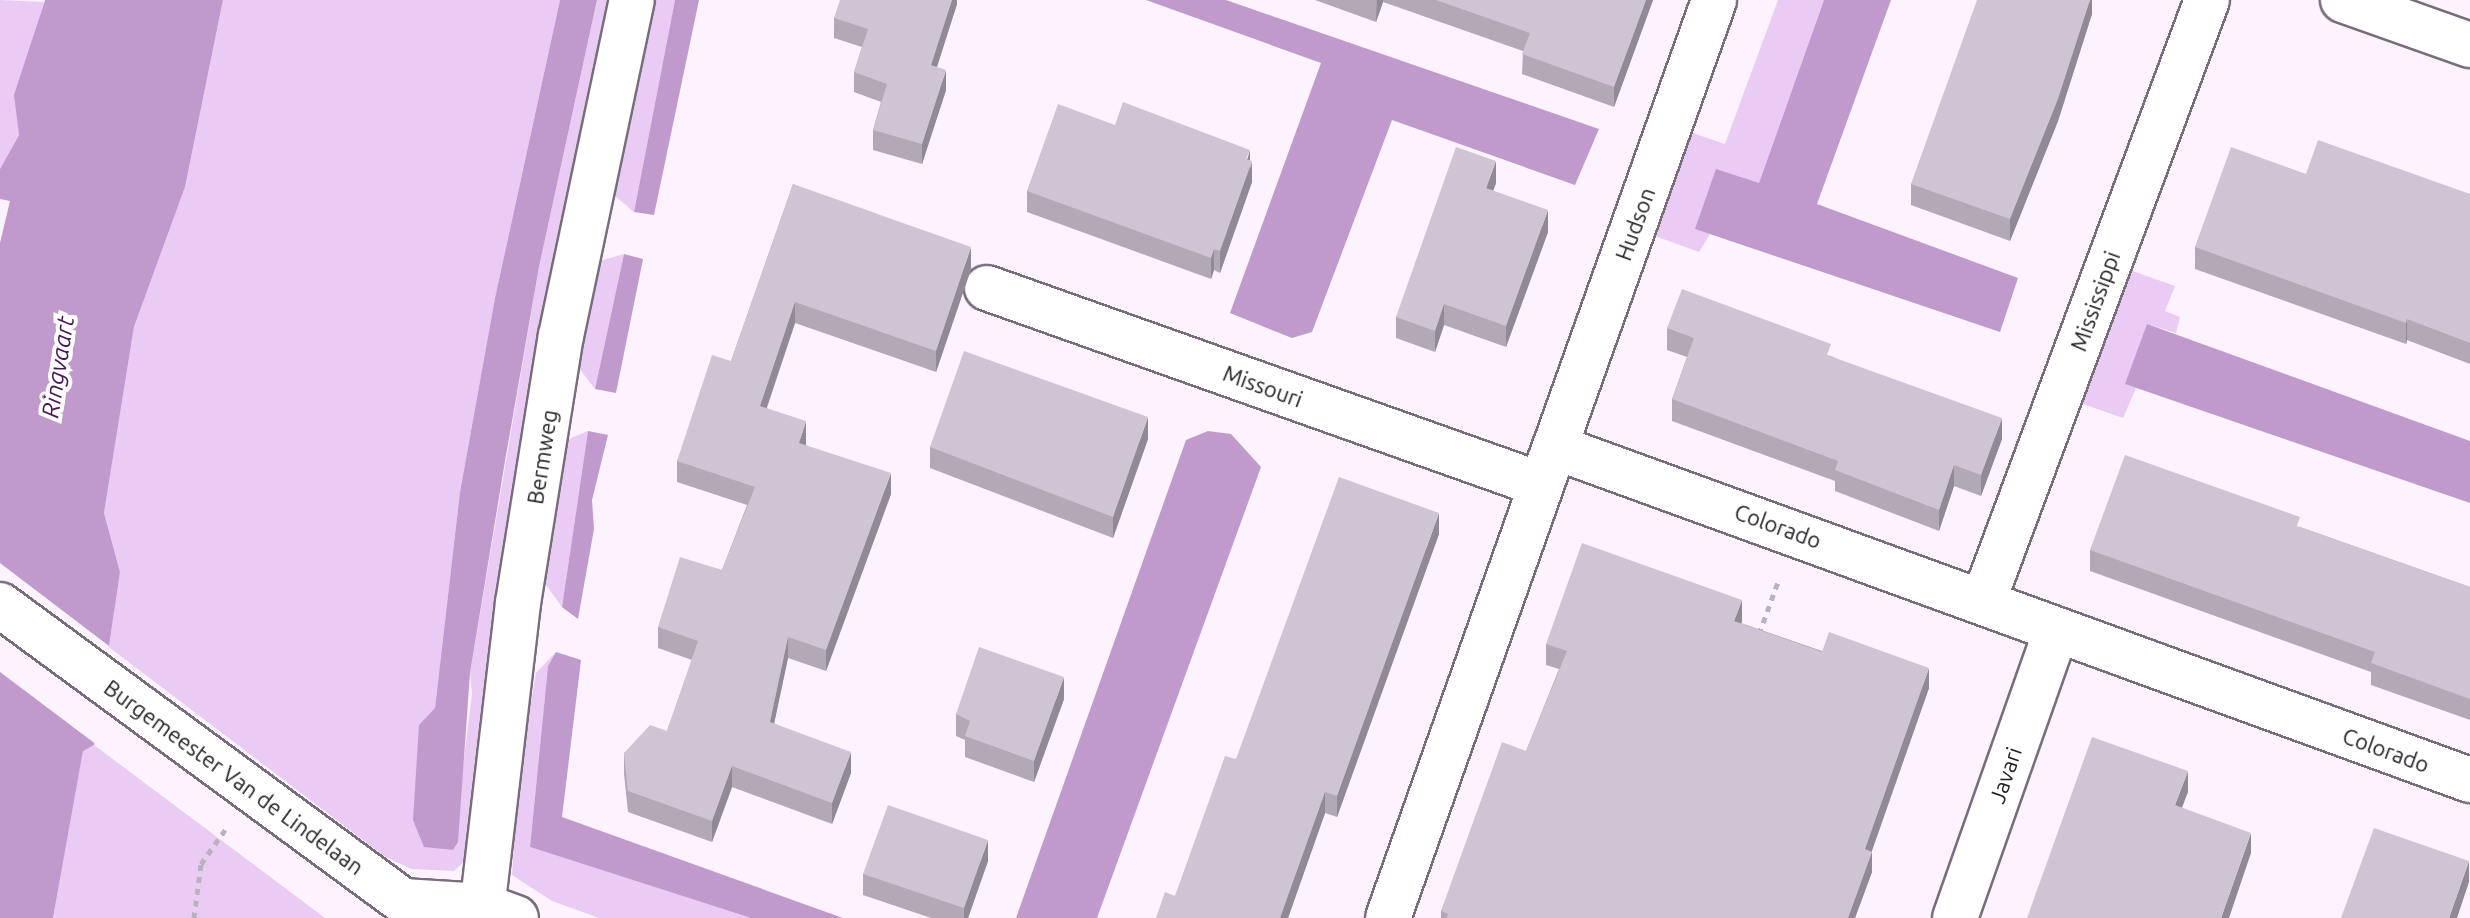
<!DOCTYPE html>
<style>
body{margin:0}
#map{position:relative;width:2470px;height:918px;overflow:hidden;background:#fcf3ff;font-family:Ubuntu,sans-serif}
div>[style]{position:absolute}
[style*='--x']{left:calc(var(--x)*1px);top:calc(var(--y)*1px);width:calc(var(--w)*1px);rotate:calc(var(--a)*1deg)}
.green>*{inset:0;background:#eacbf4}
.water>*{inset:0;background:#c09acd}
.pier>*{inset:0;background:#fcf3ff}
.path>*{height:5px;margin-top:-2.5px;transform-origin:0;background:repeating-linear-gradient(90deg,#b9b2bc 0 6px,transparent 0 12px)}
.roads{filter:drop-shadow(2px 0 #776d7b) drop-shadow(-2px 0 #776d7b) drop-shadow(0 2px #776d7b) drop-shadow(0 -2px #776d7b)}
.minor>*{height:44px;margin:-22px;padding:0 22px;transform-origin:22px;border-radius:22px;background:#fff}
.wall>*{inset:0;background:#b2a9b5}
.shaded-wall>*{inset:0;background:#918994}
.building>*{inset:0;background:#cfc4d3}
span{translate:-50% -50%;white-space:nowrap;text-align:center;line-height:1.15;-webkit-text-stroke:8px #fff;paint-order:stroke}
.street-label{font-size:22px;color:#242026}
.water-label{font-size:24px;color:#491957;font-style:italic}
</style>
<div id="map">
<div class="green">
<div style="clip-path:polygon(0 0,44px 2px,15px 95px,19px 135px,0 169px)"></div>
<div style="clip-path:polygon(223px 0,560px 0,495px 298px,460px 492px,435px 708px,453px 850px,472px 693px,470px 673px,539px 267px,597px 0,614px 0,469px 857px,454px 871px,411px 869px,384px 856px,106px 645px,120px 572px,104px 513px,134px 327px,185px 187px)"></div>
<div style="clip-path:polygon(649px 0,675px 0,634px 212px,609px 191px)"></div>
<div style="clip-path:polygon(1778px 0,1824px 0,1759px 183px,1696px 229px,1710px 234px,1699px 252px,1655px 236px,1690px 132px,1725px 144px)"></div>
<div style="clip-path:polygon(624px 254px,595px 389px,575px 363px,596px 262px)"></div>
<div style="clip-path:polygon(2127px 269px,2175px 286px,2165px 311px,2180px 317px,2176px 333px,2147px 324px,2126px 384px,2136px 388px,2123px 418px,2080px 403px)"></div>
<div style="clip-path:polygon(588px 431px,562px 607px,541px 578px,559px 443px)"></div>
<div style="clip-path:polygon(556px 652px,548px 667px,530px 847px,751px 918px,599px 918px,552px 901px,512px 875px,519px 770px,536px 673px)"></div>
<div style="clip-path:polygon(94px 745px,325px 918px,53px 918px,83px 750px)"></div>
</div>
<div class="water">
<div style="clip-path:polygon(45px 0,223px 0,185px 187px,134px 327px,104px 513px,120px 572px,94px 745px,83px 751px,53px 918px,0 918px,0 243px,10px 201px,0 199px,0 169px,19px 135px,14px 95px)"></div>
<div style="clip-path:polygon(560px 0,597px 0,539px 267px,505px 461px,470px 673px,458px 842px,453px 850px,424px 847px,413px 820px,419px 725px,435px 708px,460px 492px,495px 298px)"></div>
<div style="clip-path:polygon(675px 0,699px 0,654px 215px,634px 212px)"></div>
<div style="clip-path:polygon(1146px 0,1226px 0,1599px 129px,1575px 185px,1392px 120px,1312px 332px,1292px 338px,1230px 313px,1321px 63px)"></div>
<div style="clip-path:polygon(1824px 0,1891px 0,1817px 204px,2018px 278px,2000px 332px,1695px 229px,1716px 169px,1759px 183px)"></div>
<div style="clip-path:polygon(624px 254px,643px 259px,616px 393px,595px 389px)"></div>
<div style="clip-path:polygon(2147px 324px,2470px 441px,2470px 503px,2125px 384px)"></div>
<div style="clip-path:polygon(588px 431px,608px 435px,592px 500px,594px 529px,578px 619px,562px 607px)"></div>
<div style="clip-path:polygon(1208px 431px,1231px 434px,1261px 467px,1097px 918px,1016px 918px,1186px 440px)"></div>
<div style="clip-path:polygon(556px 652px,581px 660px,562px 817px,843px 918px,751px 918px,530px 847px,548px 666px)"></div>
</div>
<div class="pier">
<div style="clip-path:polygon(0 563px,109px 646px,97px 745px,0 672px)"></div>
</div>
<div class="path">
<div style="--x:1759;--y:634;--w:59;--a:-70"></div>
<div style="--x:194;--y:918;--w:54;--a:-82.6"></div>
<div style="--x:201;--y:864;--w:42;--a:-54.8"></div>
</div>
<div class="roads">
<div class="minor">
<div style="--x:2343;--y:0;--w:135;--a:19.5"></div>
<div style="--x:987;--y:288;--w:586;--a:19.55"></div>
<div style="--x:1555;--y:447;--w:474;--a:-70.4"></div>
<div style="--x:1983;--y:602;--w:642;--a:-69.59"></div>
<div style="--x:0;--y:605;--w:500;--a:36.3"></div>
<div style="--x:403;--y:901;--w:80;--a:3.6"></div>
<div style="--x:483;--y:906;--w:35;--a:20"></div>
<div style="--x:481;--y:918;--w:317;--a:-83.3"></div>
<div style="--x:518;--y:603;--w:270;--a:-80.9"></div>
<div style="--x:561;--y:336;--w:343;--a:-78.1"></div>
<div style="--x:1388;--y:918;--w:500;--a:-70.5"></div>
<div style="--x:1555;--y:447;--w:974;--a:20"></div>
<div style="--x:1955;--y:918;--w:304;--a:-70.6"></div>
</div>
</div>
<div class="wall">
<div style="clip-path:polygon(957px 0,957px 4px,937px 67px,946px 90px,922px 164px,873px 150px,873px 130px,881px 102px,854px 92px,854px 72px,862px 47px,834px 38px,834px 18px)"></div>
<div style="clip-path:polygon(1315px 0,1653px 0,1614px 107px,1522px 74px,1523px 51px,1383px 2px,1376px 22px)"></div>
<div style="clip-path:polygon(2092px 0,2092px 14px,2058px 121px,2010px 241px,1911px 205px,1911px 184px)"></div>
<div style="clip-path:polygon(1115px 125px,1250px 160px,1252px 182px,1220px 273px,1214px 270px,1211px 279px,1027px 212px,1027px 191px)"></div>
<div style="clip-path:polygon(2306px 174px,2470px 194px,2470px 364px,2407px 340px,2406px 344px,2195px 269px,2195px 247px)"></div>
<div style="clip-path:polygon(1496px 183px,1493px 191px,1548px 232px,1506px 347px,1444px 325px,1435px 352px,1396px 338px,1396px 317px)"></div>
<div style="clip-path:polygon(793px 184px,971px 269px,936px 372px,795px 323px,767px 408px,806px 443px,806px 445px,891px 494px,826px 671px,788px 658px,774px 723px,851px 773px,832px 824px,732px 787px,712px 842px,628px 812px,624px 774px,624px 753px,667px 731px,692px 660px,658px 648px,658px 627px,722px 570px,747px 505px,677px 482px,677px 461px,731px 361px)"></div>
<div style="clip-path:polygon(1667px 328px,1831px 356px,2002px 439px,1981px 496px,1954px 486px,1939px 531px,1835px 491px,1835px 481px,1672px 421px,1672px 399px,1687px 357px,1667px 350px)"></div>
<div style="clip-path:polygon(1148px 439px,1113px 538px,930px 468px,930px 447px)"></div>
<div style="clip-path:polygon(2300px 527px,2470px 587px,2470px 720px,2371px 685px,2371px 672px,2090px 571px,2090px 550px)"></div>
<div style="clip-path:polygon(1439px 534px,1337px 817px,1325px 813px,1288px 918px,1156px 918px,1175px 896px,1236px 759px)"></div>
<div style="clip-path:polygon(1742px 621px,1741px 623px,1929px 688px,1872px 851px,1872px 872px,1855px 918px,1441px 918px,1441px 911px,1526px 751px,1559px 669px,1546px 665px,1546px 644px)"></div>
<div style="clip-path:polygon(1064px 699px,1034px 782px,965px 757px,965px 740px,956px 736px,956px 714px)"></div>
<div style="clip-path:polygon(988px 861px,968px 918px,931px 918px,863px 895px,863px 874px)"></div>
</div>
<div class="shaded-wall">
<div style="clip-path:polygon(952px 0,957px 0,957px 4px,931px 85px,931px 65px)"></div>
<div style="clip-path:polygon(1377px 0,1383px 0,1383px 2px,1376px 22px)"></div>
<div style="clip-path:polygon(1646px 0,1653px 0,1614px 107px,1614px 87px)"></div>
<div style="clip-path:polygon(2090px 0,2092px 0,2092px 14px,2058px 121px,2010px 241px,2010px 219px)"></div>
<div style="clip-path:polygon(946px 70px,946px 90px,922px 164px,922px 144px)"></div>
<div style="clip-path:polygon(1250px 150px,1250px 169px,1252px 161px,1252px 182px,1220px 273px,1220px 251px)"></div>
<div style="clip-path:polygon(1496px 161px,1496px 183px,1486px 210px,1486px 188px)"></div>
<div style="clip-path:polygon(1548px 210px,1548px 232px,1506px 347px,1506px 326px)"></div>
<div style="clip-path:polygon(971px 247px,971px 269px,936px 372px,936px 351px)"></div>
<div style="clip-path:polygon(1214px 249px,1214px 270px,1211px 279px,1211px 258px)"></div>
<div style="clip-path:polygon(795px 302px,795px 323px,760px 427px,760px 406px)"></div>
<div style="clip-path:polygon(1444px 304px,1444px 325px,1435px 352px,1435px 331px)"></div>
<div style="clip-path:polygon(2407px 319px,2407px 340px,2406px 344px,2406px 323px)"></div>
<div style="clip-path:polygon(1148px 417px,1148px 439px,1113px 538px,1113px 517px)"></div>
<div style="clip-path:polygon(2002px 418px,2002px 439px,1981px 496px,1981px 475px)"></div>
<div style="clip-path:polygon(806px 421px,806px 443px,799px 464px,799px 443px)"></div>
<div style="clip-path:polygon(1954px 465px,1954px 486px,1939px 531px,1939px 510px)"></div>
<div style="clip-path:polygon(891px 473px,891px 494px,826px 671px,826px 650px)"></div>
<div style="clip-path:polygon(1439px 513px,1439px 534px,1337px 817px,1337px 796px)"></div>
<div style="clip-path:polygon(1742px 600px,1742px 621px,1734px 642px,1734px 621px)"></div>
<div style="clip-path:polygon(788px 637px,788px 658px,770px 743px,770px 722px)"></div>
<div style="clip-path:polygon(1929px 668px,1929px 688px,1865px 870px,1865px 849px)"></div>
<div style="clip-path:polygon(1064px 677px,1064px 699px,1034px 782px,1034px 761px)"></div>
<div style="clip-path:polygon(851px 752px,851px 773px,832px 824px,832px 803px)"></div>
<div style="clip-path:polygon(732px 766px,732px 787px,712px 842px,712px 821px)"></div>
<div style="clip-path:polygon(2188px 771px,2188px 792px,2175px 826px,2175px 805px)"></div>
<div style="clip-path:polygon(1325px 792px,1325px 813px,1288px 918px,1280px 918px)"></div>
<div style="clip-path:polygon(2251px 833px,2251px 853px,2229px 918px,2221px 918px)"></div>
<div style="clip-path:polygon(988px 840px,988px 861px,968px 918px,964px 918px,964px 908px)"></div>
<div style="clip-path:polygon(1872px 852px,1872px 872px,1855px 918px,1848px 918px)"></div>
<div style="clip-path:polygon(2469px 861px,2469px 882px,2457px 918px,2449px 918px)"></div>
</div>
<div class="building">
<div style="clip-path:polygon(840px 0,952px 0,931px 65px,946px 70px,922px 144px,873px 130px,887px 84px,854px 72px,868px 29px,834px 18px)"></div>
<div style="clip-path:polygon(1436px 0,1646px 0,1614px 87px,1522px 54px,1530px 33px)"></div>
<div style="clip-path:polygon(1977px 0,2090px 0,2058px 99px,2010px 219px,1911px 184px)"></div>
<div style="clip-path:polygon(1123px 102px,1250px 150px,1246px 159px,1252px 161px,1220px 251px,1214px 249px,1211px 258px,1027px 191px,1058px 104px,1115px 125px)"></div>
<div style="clip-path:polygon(2318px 140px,2470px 194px,2470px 343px,2407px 319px,2406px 323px,2195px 247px,2231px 147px,2306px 174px)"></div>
<div style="clip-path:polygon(1456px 147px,1496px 161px,1486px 188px,1548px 210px,1506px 326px,1444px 304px,1435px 331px,1396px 317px)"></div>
<div style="clip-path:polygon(793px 184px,971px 247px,936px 351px,795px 302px,760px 406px,806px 421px,799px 443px,891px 473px,826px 650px,788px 637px,770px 722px,851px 752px,832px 803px,732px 766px,712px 821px,628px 791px,624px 753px,650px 725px,667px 731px,698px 641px,658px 627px,680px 557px,722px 570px,755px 487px,677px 461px,712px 355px,731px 361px)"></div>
<div style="clip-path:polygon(1682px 289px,1831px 344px,1827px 355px,2002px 418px,1981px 475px,1954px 465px,1939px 510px,1835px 470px,1838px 461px,1672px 399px,1694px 338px,1667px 328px)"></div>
<div style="clip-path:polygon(964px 351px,1148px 417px,1113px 517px,930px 447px)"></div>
<div style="clip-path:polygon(2125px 455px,2300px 517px,2297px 526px,2470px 587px,2470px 699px,2371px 663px,2375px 652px,2090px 550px)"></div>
<div style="clip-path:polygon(1339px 477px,1439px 513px,1337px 796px,1325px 792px,1280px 918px,1156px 918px,1165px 892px,1175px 896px,1225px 756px,1236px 759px)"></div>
<div style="clip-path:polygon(1582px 543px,1742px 600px,1734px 621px,1822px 652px,1829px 632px,1929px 668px,1865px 849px,1872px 852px,1848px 918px,1447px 918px,1448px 914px,1441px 911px,1502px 742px,1526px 751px,1567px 651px,1546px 644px)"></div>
<div style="clip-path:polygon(979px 647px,1064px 677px,1034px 761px,965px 736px,970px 721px,956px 714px)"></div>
<div style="clip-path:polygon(2092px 737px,2188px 771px,2175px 805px,2251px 833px,2221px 918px,2027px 918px)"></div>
<div style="clip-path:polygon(888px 805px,988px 840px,964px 908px,863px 874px)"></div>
<div style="clip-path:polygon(2374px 828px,2469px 861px,2449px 918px,2341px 918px)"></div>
</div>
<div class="street-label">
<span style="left:1635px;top:224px;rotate:-70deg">Hudson</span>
<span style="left:2095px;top:301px;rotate:-70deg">Mississippi</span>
<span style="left:1263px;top:386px;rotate:20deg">Missouri</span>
<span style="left:542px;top:457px;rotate:-81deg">Bermweg</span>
<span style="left:1778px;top:526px;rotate:20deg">Colorado</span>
<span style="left:2386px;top:750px;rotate:20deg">Colorado</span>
<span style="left:2005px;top:775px;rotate:-71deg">Javari</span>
<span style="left:234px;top:777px;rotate:36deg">Burgemeester Van de Lindelaan</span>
</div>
<div class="water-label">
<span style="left:58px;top:367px;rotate:-81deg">Ringvaart</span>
</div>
</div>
